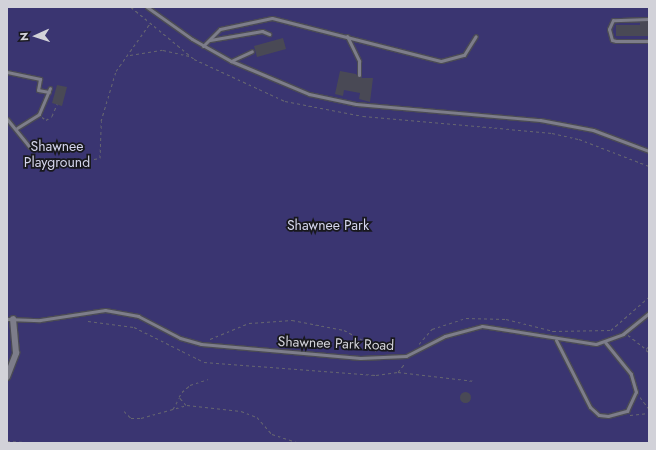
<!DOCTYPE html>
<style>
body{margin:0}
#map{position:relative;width:656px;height:450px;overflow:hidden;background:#2f2f3a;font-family:Jost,sans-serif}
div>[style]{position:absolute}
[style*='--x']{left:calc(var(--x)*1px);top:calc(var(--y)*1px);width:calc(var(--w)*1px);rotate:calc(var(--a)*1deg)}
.green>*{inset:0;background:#3a3571}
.building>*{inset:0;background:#494955}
.round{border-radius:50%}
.path>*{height:1px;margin-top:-0.5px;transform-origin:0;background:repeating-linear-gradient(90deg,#66666f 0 3px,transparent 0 6px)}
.roads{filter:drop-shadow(1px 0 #4b4b55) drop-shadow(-1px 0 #4b4b55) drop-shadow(0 1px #4b4b55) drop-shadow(0 -1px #4b4b55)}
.lane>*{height:3px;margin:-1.5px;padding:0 1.5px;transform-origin:1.5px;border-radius:1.5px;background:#7d7d8a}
.street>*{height:6px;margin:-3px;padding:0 3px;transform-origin:3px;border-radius:3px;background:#7d7d8a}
span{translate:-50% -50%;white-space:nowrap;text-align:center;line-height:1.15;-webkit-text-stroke:3.5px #18181d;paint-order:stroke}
.park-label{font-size:14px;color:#d4d5ec}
.street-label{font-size:14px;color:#d2d2d9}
.frame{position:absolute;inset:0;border:8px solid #d2d2d9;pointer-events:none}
.north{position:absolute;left:16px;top:16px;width:40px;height:40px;-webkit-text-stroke:3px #18181d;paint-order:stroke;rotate:267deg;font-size:11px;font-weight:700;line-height:16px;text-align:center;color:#d2d2d9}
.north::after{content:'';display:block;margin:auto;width:14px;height:18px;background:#d2d2d9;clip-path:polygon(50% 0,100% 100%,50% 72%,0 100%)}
</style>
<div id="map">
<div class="green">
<div style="clip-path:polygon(7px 7px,649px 7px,649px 443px,7px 443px)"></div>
</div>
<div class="building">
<div style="clip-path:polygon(640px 22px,649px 22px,649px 36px,616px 36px,616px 25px,640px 25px)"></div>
<div style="clip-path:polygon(283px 38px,286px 49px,257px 57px,254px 46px)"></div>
<div style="clip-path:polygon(340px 71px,356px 74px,359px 78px,373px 78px,370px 102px,359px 99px,360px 93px,344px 90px,343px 96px,335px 94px)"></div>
<div style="clip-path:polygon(57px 85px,67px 87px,62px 106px,52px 103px)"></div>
<div class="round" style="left:459.5px;top:391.5px;width:11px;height:11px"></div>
</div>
<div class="path">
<div style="--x:131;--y:7;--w:82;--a:39.5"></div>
<div style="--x:194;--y:59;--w:100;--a:24.8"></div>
<div style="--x:285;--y:101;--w:79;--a:10.9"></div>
<div style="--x:363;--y:116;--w:190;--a:5.1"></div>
<div style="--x:552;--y:133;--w:28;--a:13"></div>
<div style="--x:579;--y:139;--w:75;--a:21.1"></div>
<div style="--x:130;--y:55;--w:33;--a:-9"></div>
<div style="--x:163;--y:50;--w:27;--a:13"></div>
<div style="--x:42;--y:117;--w:5;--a:37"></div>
<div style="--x:46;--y:120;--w:7;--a:-34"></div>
<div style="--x:52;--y:116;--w:13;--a:-67"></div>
<div style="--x:94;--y:159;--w:6;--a:-9"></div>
<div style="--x:100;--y:158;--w:37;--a:-88"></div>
<div style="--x:101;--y:121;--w:52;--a:-73.3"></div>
<div style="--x:116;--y:71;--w:60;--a:-54.5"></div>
<div style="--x:88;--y:321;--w:46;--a:7.4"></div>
<div style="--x:134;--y:327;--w:78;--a:26.6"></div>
<div style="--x:204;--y:362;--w:172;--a:4.3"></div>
<div style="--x:376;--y:375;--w:22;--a:-8"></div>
<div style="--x:398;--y:372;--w:11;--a:-52"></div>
<div style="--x:628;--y:335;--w:23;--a:38"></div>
<div style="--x:646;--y:349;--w:4;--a:-45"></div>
<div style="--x:210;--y:339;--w:42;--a:-22.3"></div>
<div style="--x:249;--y:323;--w:43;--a:-4"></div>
<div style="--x:292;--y:320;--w:53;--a:10.9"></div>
<div style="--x:344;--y:330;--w:30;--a:28"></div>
<div style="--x:370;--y:344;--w:11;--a:49"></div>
<div style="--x:419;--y:344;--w:20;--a:-49"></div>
<div style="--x:432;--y:329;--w:36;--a:-18"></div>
<div style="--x:466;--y:318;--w:40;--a:1.4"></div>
<div style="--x:506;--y:319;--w:49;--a:14.3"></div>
<div style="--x:553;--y:331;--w:58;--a:-1"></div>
<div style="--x:611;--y:330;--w:50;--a:-41"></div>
<div style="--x:646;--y:350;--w:4;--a:34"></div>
<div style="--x:398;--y:372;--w:77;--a:6.8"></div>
<div style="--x:640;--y:397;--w:15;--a:53"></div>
<div style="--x:186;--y:405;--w:11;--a:-131"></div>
<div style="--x:179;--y:397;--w:6;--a:-59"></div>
<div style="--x:182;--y:392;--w:11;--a:-41"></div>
<div style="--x:190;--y:385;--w:19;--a:-18"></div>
<div style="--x:173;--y:409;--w:13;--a:-61"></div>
<div style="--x:124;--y:411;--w:10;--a:45"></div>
<div style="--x:131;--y:418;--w:10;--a:0"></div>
<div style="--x:141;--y:418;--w:48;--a:-15.8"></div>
<div style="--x:187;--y:405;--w:54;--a:6.3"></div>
<div style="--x:241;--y:411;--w:17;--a:21"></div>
<div style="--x:257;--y:417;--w:23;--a:49"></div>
<div style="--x:272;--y:434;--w:28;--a:18"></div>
<div style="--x:630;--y:415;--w:19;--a:-6"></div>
<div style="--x:7;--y:441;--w:33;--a:3"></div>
<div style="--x:442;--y:443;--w:38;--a:0"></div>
</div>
<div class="roads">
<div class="lane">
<div style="--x:147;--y:7;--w:55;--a:35.4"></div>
<div style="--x:192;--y:39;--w:45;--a:29.4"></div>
<div style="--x:231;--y:61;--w:85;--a:22.9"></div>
<div style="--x:309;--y:94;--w:48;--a:12"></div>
<div style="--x:356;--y:104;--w:185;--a:5"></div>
<div style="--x:540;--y:120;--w:54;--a:10.7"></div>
<div style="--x:593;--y:130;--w:60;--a:20.6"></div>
<div style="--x:649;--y:19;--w:36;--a:178"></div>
<div style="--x:613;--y:20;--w:10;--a:114"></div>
<div style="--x:609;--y:29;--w:11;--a:75"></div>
<div style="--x:612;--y:40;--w:4;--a:14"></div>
<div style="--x:616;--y:41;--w:33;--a:0"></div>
<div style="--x:347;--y:36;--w:28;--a:64"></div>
<div style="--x:359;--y:61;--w:14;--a:90"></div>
<div style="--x:210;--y:40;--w:53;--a:-9.8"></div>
<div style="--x:262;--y:31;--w:8;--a:23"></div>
<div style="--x:203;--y:46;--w:24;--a:-45"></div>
<div style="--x:220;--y:29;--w:53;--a:-11.9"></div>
<div style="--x:272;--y:18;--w:174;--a:14.3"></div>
<div style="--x:441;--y:61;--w:24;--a:-15"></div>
<div style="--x:464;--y:55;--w:22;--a:-58"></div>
<div style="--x:231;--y:61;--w:23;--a:-25"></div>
<div style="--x:7;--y:72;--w:34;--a:12"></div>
<div style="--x:40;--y:79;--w:11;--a:100"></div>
<div style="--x:38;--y:90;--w:11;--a:10"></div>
<div style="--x:7;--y:119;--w:36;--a:51"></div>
<div style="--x:17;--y:128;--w:26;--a:-32"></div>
<div style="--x:39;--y:114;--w:28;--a:-67"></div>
<div style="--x:7;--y:319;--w:33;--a:2"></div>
<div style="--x:40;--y:320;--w:66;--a:-8.7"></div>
<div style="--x:105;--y:310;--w:34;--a:10"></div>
<div style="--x:138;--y:316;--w:47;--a:27.6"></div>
<div style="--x:180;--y:338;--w:22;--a:16"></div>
<div style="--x:201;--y:344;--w:160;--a:5"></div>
<div style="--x:360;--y:358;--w:46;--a:-2.5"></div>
<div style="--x:406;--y:356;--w:44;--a:-27.1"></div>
<div style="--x:445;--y:336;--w:38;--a:-15"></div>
<div style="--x:482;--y:326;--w:115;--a:9"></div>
<div style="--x:596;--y:344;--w:29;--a:-20"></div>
<div style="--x:623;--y:334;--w:33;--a:-39"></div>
<div style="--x:556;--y:340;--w:75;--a:63.1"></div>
<div style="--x:590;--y:407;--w:12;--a:42"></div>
<div style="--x:599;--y:415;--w:9;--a:6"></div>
<div style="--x:608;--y:416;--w:20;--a:-15"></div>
<div style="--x:627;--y:411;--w:21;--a:-65"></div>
<div style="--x:636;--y:392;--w:19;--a:-106"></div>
<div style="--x:631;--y:374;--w:41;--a:-129.1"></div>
</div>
<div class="street">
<div style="--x:7;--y:377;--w:26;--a:-69"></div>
<div style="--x:16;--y:353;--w:34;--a:-95"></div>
</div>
</div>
<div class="park-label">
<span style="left:57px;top:154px">Shawnee<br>Playground</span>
<span style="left:328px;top:225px">Shawnee Park</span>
</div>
<div class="street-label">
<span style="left:336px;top:343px;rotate:2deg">Shawnee Park Road</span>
</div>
<div class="frame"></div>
<div class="north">N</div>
</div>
